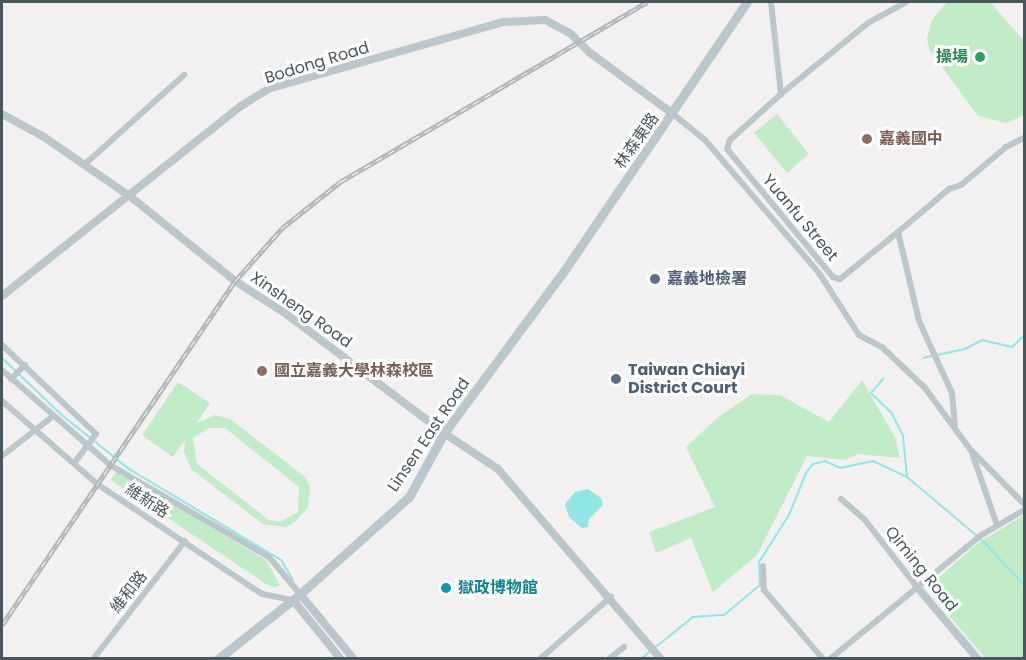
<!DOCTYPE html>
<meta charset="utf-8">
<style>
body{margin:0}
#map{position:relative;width:1026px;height:660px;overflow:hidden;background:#f2f0f0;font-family:Poppins,"Noto Sans TC",sans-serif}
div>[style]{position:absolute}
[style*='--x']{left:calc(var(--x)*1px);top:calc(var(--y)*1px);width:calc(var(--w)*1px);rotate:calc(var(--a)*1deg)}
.green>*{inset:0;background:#c2ecc8}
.water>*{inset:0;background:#92e6e4}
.stream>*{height:2px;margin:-1px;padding:0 1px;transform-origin:1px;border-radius:1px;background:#92e6e4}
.minor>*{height:6px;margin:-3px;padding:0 3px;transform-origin:3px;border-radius:3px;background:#bcc7cc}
.tertiary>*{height:8px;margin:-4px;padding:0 4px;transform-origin:4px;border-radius:4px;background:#bcc7cc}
.secondary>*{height:9px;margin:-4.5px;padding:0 4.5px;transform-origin:4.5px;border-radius:4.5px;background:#bac8cd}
.rail>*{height:4.5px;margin-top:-2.25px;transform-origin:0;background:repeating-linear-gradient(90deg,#fff 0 7px,#b2b7ba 0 14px);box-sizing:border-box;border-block:2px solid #b2b7ba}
.dots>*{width:16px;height:16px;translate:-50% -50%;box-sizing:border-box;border:3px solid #fff;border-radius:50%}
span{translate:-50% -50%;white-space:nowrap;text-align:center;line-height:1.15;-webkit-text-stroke:6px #fff;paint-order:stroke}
.leisure-label{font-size:16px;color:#27864d;font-weight:700}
.right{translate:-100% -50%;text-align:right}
.street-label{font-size:16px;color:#49575c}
.education-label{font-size:16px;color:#785e54;font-weight:700}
.left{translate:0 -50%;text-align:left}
.service-label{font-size:16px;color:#4e5e75;font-weight:700}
.culture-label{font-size:16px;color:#0d838f;font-weight:700}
.frame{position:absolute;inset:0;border:3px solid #49575c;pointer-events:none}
</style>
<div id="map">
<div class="green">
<div style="clip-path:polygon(990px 2px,1024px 41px,1024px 115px,1006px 123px,978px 116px,929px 49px,927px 39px,932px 20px,946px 3px)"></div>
<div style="clip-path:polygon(777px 114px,809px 154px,787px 173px,754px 133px)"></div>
<div style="clip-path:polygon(862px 380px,895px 437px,900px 458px,858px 454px,845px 460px,807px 456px,757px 555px,713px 592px,691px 538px,656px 553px,649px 532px,715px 507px,686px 447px,717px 418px,752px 394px,780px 395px,829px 422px)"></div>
<div style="clip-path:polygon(evenodd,178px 382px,210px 403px,197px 423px,215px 415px,230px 419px,305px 477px,310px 487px,308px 507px,296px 521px,286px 527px,263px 524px,191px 469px,184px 452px,185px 440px,173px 457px,142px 435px,178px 382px,209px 428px,225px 428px,299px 487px,298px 512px,280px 522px,269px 520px,197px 464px,193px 438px,209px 428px)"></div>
<div style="clip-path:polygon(117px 470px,266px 560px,280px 585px,275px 588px,266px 584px,111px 480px)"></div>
<div style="clip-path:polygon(1024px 515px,1024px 658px,985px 658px,934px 598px,935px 581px,978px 543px)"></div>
</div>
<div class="water">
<div style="clip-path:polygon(588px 489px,601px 498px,603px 505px,589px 519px,588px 527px,582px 528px,569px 517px,565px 504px,575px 492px)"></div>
</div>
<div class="stream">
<div style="--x:2;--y:358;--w:84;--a:43.6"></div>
<div style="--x:63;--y:416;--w:85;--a:38.8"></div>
<div style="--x:129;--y:469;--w:177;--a:30.9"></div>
<div style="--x:281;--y:560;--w:23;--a:59"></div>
<div style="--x:923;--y:358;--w:43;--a:-12.1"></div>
<div style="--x:965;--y:349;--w:19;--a:-28"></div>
<div style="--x:982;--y:340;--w:31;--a:13"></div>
<div style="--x:1012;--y:347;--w:16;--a:-43"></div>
<div style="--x:883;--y:379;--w:18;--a:131"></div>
<div style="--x:871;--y:393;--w:28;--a:44"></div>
<div style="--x:891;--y:412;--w:27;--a:63"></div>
<div style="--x:903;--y:436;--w:41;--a:84.4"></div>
<div style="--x:642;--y:658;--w:65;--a:-38.8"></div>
<div style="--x:693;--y:617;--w:31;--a:-4"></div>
<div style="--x:724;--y:615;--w:47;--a:-39.8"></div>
<div style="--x:760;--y:585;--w:23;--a:-92"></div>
<div style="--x:759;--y:562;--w:56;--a:-57.4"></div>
<div style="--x:789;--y:515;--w:45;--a:-68"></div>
<div style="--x:806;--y:473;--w:11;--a:-52"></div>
<div style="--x:813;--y:464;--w:12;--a:-14"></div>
<div style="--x:825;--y:461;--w:17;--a:25"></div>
<div style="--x:840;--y:468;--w:34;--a:-12"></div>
<div style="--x:873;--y:461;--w:38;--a:25"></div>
<div style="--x:907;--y:477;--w:99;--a:40.1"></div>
<div style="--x:983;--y:541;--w:60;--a:47"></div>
</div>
<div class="minor">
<div style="--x:771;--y:2;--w:93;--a:83.8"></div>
<div style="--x:906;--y:2;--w:43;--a:151.1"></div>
<div style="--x:868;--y:23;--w:112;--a:140.8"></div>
<div style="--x:781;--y:94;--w:69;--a:138"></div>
<div style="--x:730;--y:140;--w:9;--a:108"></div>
<div style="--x:727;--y:149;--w:166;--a:50.4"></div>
<div style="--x:833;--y:277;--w:7;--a:16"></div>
<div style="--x:840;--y:279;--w:75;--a:-39"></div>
<div style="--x:898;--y:232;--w:91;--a:76.7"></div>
<div style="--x:919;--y:321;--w:79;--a:65.4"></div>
<div style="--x:952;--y:393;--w:32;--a:85"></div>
<div style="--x:673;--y:114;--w:41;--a:39.1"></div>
<div style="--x:705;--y:140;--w:175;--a:49.4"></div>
<div style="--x:819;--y:273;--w:74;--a:57.2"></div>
<div style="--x:859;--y:335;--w:27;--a:28"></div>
<div style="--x:883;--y:348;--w:58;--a:43.6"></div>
<div style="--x:925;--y:388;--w:76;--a:53.6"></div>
<div style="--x:970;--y:449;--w:77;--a:45.5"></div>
<div style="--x:84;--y:165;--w:135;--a:-42"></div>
<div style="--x:898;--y:232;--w:67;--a:-40.1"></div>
<div style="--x:949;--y:189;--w:13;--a:-18"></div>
<div style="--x:961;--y:185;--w:59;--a:-40.2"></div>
<div style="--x:1006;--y:147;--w:20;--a:-27"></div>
<div style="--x:2;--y:345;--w:129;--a:43.4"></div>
<div style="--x:96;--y:434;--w:36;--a:127"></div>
<div style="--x:2;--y:370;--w:144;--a:41.3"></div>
<div style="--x:110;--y:465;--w:184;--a:30.1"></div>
<div style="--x:269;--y:557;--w:48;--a:50"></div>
<div style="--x:11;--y:379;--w:20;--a:-45"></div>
<div style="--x:2;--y:401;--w:126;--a:41.1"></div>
<div style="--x:97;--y:484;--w:198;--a:33.7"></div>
<div style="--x:262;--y:594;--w:32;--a:11"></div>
<div style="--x:971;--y:450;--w:79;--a:70.9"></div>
<div style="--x:2;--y:456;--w:63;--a:-38"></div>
<div style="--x:841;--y:499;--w:32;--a:41"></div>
<div style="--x:865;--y:520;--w:85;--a:52.2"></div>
<div style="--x:763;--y:566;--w:24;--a:88"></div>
<div style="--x:764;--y:590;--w:89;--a:49.5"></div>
<div style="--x:94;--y:658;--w:148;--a:-52.1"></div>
<div style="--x:541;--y:658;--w:93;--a:-41.1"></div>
<div style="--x:610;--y:658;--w:18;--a:-38"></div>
<div style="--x:831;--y:658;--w:193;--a:-39.3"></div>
<div style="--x:980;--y:536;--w:51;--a:-30.6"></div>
</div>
<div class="tertiary">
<div style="--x:2;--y:114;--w:48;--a:28.7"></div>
<div style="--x:44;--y:137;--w:106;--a:34.6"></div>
<div style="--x:131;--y:197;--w:134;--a:38.9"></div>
<div style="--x:235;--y:281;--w:59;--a:32.6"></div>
<div style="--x:285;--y:313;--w:199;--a:37"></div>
<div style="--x:444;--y:433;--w:65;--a:33.7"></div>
<div style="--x:498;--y:469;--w:249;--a:49.4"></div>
<div style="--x:2;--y:296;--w:305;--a:-38.5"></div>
<div style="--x:241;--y:106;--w:32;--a:-32"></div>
<div style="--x:268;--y:89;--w:244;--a:-15.9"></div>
<div style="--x:503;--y:22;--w:42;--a:-2.7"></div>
<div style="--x:545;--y:20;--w:30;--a:28"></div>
<div style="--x:571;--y:34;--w:25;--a:45"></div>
<div style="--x:589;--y:52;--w:104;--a:36.4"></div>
<div style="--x:917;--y:587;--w:93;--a:49.8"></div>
<div style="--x:300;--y:594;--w:83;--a:50.4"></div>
<div style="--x:293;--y:600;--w:75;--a:51"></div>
</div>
<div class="secondary">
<div style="--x:219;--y:658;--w:103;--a:-38.3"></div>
<div style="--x:300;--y:594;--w:146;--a:-41.7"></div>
<div style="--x:409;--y:497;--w:73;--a:-61.3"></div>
<div style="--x:444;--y:433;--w:205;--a:-53.5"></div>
<div style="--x:566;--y:268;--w:322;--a:-55.8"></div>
</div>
<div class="rail">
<div style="--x:2;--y:625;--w:415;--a:-55.9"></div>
<div style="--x:235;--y:281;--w:71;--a:-48.4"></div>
<div style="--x:282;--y:228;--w:74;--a:-38.4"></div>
<div style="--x:340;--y:182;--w:356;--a:-30.4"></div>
</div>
<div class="dots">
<div style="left:980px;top:57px;background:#2e9e5b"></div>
<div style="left:867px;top:139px;background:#8d6e63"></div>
<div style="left:655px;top:279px;background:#5c6f8a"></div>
<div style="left:262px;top:371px;background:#8d6e63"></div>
<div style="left:616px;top:379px;background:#5c6f8a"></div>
<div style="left:446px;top:588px;background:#0f9aa8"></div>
</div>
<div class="leisure-label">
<span class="right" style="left:968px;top:57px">操場</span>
</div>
<div class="street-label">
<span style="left:317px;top:63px;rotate:-17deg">Bodong Road</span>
<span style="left:637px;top:141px;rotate:-55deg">林森東路</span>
<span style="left:800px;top:218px;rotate:50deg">Yuanfu Street</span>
<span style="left:301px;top:310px;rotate:35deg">Xinsheng Road</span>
<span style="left:429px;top:435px;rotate:-56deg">Linsen East Road</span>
<span style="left:147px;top:501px;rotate:33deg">維新路</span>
<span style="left:921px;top:569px;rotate:51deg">Qiming Road</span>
<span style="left:129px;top:592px;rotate:-52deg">維和路</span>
</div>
<div class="education-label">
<span class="left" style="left:879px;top:139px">嘉義國中</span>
<span class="left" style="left:274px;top:371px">國立嘉義大學林森校區</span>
</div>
<div class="service-label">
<span class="left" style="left:667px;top:279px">嘉義地檢署</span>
<span class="left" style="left:628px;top:379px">Taiwan Chiayi<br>District Court</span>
</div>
<div class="culture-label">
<span class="left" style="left:458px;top:588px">獄政博物館</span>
</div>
<div class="frame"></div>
</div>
